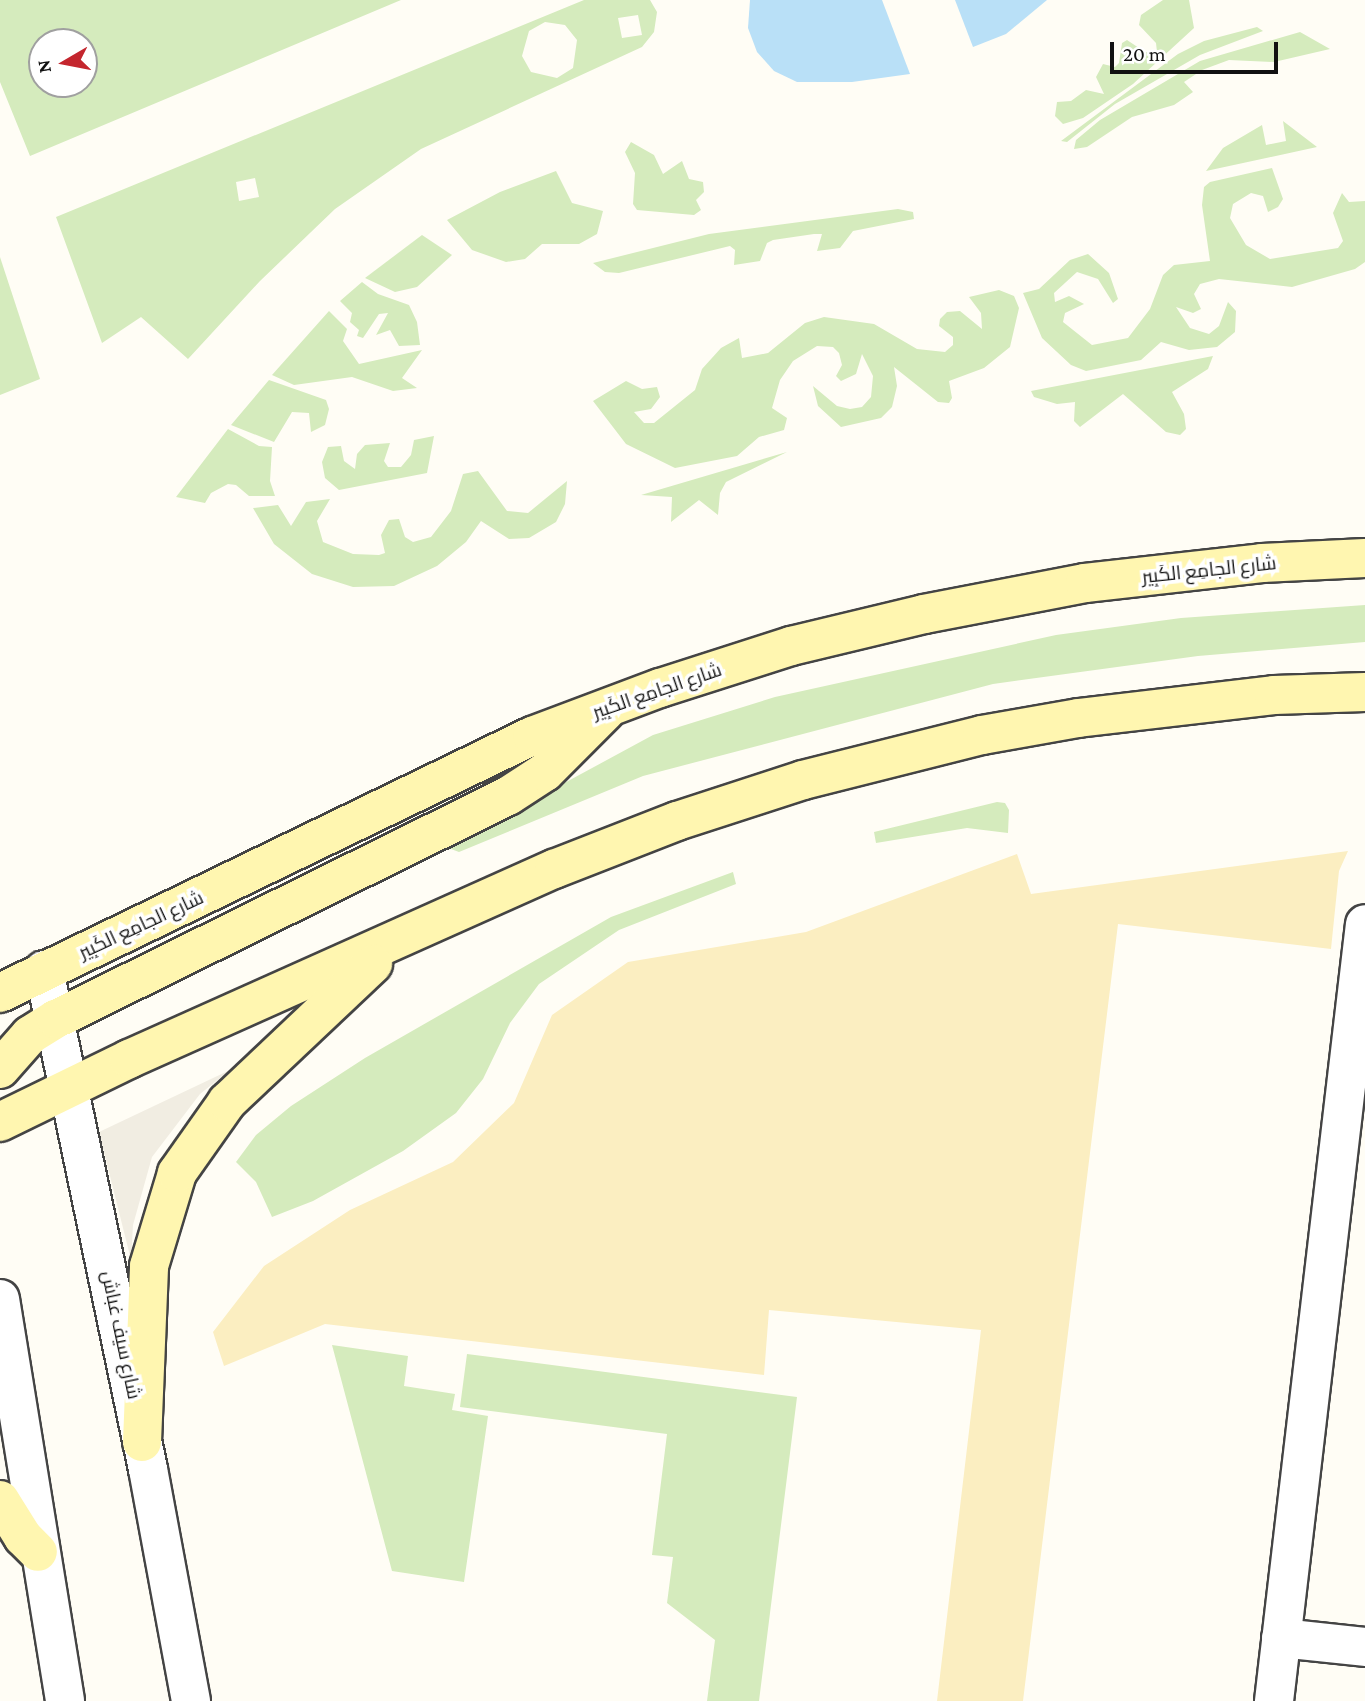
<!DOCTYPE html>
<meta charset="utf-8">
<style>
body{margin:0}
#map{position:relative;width:1365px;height:1701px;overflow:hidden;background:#fffdf5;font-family:"Crimson Pro",Cairo,serif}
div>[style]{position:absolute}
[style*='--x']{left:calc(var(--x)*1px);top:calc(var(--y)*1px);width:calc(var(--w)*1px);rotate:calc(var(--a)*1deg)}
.green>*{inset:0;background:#d5ebbd}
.sand>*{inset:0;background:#fbeec1}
.plaza>*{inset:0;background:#f1ede2}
.water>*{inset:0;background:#b9e0f7}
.roads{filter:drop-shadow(2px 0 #444) drop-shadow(-2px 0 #444) drop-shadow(0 2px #444) drop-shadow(0 -2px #444)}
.minor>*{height:38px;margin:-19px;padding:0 19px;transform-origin:19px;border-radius:19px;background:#fff}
.tertiary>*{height:38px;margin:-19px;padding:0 19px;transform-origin:19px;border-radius:19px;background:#fff}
.secondary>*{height:38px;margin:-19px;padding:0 19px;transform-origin:19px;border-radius:19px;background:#fff6b0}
span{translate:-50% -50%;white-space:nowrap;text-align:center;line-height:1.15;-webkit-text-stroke:7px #fff;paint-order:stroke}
.street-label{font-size:19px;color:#111}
.north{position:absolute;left:28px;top:28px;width:70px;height:70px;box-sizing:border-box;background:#fff;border:2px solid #a0a0a0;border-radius:50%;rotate:260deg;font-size:19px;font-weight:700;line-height:28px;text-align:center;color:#111}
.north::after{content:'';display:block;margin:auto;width:24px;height:32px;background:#c4262e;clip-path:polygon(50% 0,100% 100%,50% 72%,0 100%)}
.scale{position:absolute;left:1110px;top:42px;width:168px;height:32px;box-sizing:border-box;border:4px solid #111;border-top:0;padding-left:9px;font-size:21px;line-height:24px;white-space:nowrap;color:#111;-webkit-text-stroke:5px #fff;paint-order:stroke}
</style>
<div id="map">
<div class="green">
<div style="clip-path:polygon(evenodd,0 0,401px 0,30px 156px,0 82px,0 0,42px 42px,84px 42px,84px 84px,42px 84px,42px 42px)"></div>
<div style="clip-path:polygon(evenodd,584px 0,650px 0,657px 12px,654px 32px,642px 47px,421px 149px,335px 209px,260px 281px,188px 359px,141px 317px,102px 343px,56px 217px,584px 0,638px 15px,642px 35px,622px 38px,618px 18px,638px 15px,584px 0,545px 22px,565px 25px,577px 40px,573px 68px,557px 78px,531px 72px,522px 56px,529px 31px,545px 22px,584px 0,255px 178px,259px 197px,239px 201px,236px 182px,255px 178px)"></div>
<div style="clip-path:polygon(1163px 0,1189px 0,1194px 28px,1133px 84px,1083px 118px,1063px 124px,1055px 116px,1057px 102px,1071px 101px,1086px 90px,1104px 94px,1096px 77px,1103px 64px,1115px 67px,1119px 63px,1122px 43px,1127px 40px,1145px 52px,1157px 52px,1156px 43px,1139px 25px,1141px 15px)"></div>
<div style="clip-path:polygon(1257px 27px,1263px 31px,1200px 55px,1115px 104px,1067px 142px,1061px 141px,1178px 54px,1204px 41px)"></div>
<div style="clip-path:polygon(1300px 32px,1330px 49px,1274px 62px,1229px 60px,1202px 70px,1184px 82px,1193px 92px,1174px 105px,1132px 117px,1087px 147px,1074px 149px,1076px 140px,1100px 120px,1200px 61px)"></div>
<div style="clip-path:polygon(1283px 121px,1317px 147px,1206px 171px,1223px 148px,1262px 125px,1266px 145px,1286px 141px)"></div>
<div style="clip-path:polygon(631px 142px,654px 155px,663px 174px,682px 161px,689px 179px,703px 182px,704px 192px,696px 200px,701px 210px,694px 215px,637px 210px,633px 204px,635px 173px,625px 152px)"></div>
<div style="clip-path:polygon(1272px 168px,1283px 199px,1278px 207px,1268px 212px,1263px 196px,1251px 193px,1233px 204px,1230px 218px,1246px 245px,1270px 259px,1338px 248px,1343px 241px,1333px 213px,1342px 193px,1349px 202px,1365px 201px,1365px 262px,1355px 269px,1292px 287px,1219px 279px,1200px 284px,1194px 294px,1201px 309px,1193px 313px,1176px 307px,1190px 328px,1209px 334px,1219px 326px,1228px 302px,1236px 311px,1235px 332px,1217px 347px,1189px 350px,1161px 342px,1141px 360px,1086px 371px,1071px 365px,1042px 338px,1023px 293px,1039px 289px,1070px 260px,1088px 254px,1109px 273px,1118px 299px,1113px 303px,1098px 279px,1077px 272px,1054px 293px,1055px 302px,1069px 296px,1084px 304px,1065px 313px,1063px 322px,1092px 345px,1128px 338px,1150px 309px,1163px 275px,1174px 265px,1210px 261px,1202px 205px,1204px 187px,1210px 182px)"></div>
<div style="clip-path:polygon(556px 171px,572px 203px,603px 211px,597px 234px,579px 244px,542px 244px,525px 259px,506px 262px,472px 250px,447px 220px,500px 192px)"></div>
<div style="clip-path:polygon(898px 209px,913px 212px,914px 219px,853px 231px,840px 248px,817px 251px,822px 234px,814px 234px,773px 240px,767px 243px,760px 261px,734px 265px,735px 250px,730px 246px,619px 273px,605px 272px,593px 263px,709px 234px)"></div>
<div style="clip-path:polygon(422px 235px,452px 255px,417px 287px,395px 292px,365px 278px)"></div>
<div style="clip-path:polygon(0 257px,40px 379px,0 395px)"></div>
<div style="clip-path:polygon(362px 282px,378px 294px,409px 305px,417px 322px,420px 345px,399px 346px,390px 330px,376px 335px,388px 313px,379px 314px,363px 338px,357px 336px,359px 330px,350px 322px,352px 313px,340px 301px)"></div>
<div style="clip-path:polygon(999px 290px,1014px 296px,1019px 308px,1010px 347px,984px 368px,949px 381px,952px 398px,949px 403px,938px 402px,894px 367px,897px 386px,892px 407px,881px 418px,841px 427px,818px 406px,813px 386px,837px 406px,850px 409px,862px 407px,871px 397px,873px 376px,862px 354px,856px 374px,841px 381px,836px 376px,842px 365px,839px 353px,833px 347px,817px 346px,793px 361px,780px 380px,772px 408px,787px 418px,784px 430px,759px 437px,737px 456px,675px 468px,626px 444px,593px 401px,626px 381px,642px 389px,657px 387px,660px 397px,651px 409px,634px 412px,644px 423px,654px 423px,695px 390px,702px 369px,721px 348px,739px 338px,742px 358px,768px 353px,805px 323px,824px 317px,874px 324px,917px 349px,945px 352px,953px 345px,953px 337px,939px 326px,940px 319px,947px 312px,960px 311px,982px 329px,981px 313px,969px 297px)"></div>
<div style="clip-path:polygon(329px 311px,347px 329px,343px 341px,359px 364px,422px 350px,402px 378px,417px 388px,393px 391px,352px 377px,294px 385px,272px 375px)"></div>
<div style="clip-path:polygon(1213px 356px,1208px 369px,1172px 392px,1184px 414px,1186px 429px,1180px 435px,1166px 432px,1123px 394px,1080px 427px,1074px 421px,1075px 402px,1057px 404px,1034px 397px,1031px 391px)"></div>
<div style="clip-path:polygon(269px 380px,326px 400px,329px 409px,325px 425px,311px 432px,309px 413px,292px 412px,274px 442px,231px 425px)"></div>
<div style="clip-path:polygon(228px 429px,259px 446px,272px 447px,270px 481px,275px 496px,249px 496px,236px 485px,228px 484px,211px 493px,205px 503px,176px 497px)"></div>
<div style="clip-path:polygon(434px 436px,427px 473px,339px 490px,325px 478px,322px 462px,328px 447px,341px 446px,344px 461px,355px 469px,357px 454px,365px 445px,390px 443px,384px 461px,388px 467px,401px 467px,411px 455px,414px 440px)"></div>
<div style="clip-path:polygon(787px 452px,726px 482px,720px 493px,718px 515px,699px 500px,671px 522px,672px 497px,641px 495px)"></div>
<div style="clip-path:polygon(478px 471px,507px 511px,528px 513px,567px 481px,565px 504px,556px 522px,529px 538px,509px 539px,481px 521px,466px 542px,437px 566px,394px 586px,353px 587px,312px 574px,274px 544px,253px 508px,278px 505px,291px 526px,306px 502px,330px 499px,317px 521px,323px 542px,353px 554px,379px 555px,385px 553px,381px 535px,389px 520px,399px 519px,405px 537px,413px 542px,431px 537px,451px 511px,463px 474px)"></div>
<div style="clip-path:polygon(1365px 605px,1365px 642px,1198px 656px,993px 684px,643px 776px,459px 852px,451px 849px,450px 845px,653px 735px,775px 697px,1056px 635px,1181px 618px)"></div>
<div style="clip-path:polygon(997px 802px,1005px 803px,1009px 810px,1008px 833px,967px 828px,876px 843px,874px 832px)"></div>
<div style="clip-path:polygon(733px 872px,736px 884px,619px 930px,539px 984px,510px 1023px,483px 1079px,456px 1113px,403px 1151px,313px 1201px,272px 1217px,256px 1182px,236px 1162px,256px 1135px,291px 1106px,365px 1058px,611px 917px)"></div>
<div style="clip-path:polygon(332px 1345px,408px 1356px,404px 1386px,455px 1394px,452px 1410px,488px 1416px,464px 1582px,392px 1571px)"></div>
<div style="clip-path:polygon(467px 1354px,797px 1397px,759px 1701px,707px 1701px,715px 1640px,667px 1603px,673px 1557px,652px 1555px,667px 1434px,460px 1407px)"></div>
</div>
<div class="sand">
<div style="clip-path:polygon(1348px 851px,1339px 871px,1331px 949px,1118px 924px,1023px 1701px,937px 1701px,981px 1330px,769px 1310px,764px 1375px,325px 1324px,224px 1366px,213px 1332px,264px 1266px,350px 1210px,453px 1162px,514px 1103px,552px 1015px,628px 962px,806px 932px,1017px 854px,1031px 894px)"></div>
</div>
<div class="plaza">
<div style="clip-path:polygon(230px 1070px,200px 1094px,152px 1157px,133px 1225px,131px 1260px,99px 1132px)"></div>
</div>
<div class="water">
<div style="clip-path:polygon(750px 0,882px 0,910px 74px,852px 82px,797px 82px,774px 71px,757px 52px,748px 28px)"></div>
<div style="clip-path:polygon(955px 0,1047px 0,1006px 34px,973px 47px)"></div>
</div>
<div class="roads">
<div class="minor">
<div style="--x:1281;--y:1638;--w:84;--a:6.1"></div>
<div style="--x:1274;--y:1701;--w:782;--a:-83.32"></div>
</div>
<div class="tertiary">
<div style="--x:44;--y:970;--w:510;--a:78.23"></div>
<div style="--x:148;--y:1469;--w:236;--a:79.5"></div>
<div style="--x:0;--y:1299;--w:407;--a:80.8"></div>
</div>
<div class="secondary">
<div style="--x:0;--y:993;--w:591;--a:-25.78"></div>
<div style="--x:532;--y:736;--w:137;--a:-20.6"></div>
<div style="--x:660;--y:688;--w:138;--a:-17.8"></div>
<div style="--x:791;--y:646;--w:137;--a:-13.5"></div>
<div style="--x:924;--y:614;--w:164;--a:-10.9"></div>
<div style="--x:1085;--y:583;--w:178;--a:-6.4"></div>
<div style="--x:1262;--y:563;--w:103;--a:-2.8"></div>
<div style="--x:0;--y:1069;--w:45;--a:-48.6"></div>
<div style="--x:30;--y:1035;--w:31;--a:-32"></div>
<div style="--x:56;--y:1019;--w:504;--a:-26.26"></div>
<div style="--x:508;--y:796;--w:44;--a:-33"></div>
<div style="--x:545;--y:772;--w:85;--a:-45"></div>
<div style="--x:0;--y:1122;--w:144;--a:-26"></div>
<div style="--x:129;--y:1059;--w:466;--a:-24.1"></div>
<div style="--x:554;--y:869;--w:132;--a:-21.3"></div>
<div style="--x:677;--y:821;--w:133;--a:-18"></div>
<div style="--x:803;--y:780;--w:185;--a:-14.1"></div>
<div style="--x:982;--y:735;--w:97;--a:-10"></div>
<div style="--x:1078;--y:718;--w:197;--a:-6.7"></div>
<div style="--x:1274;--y:695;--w:91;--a:-1.9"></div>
<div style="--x:142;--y:1442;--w:176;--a:-87.7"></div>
<div style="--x:149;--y:1266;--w:97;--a:-73.2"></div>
<div style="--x:177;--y:1173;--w:87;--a:-54.8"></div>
<div style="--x:227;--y:1102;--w:201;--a:-43.4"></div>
<div style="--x:0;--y:1500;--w:44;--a:58.1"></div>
<div style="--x:23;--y:1537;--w:21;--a:45"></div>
</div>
</div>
<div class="street-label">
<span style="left:1209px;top:570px;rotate:-6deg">شارع الجامِع الكَبِير</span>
<span style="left:657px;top:691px;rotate:-19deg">شارع الجامِع الكَبِير</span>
<span style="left:141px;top:925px;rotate:-25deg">شارع الجامِع الكَبِير</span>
<span style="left:121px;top:1335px;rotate:78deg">شارع سيف غباش</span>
</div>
<div class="north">N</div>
<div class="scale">20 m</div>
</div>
